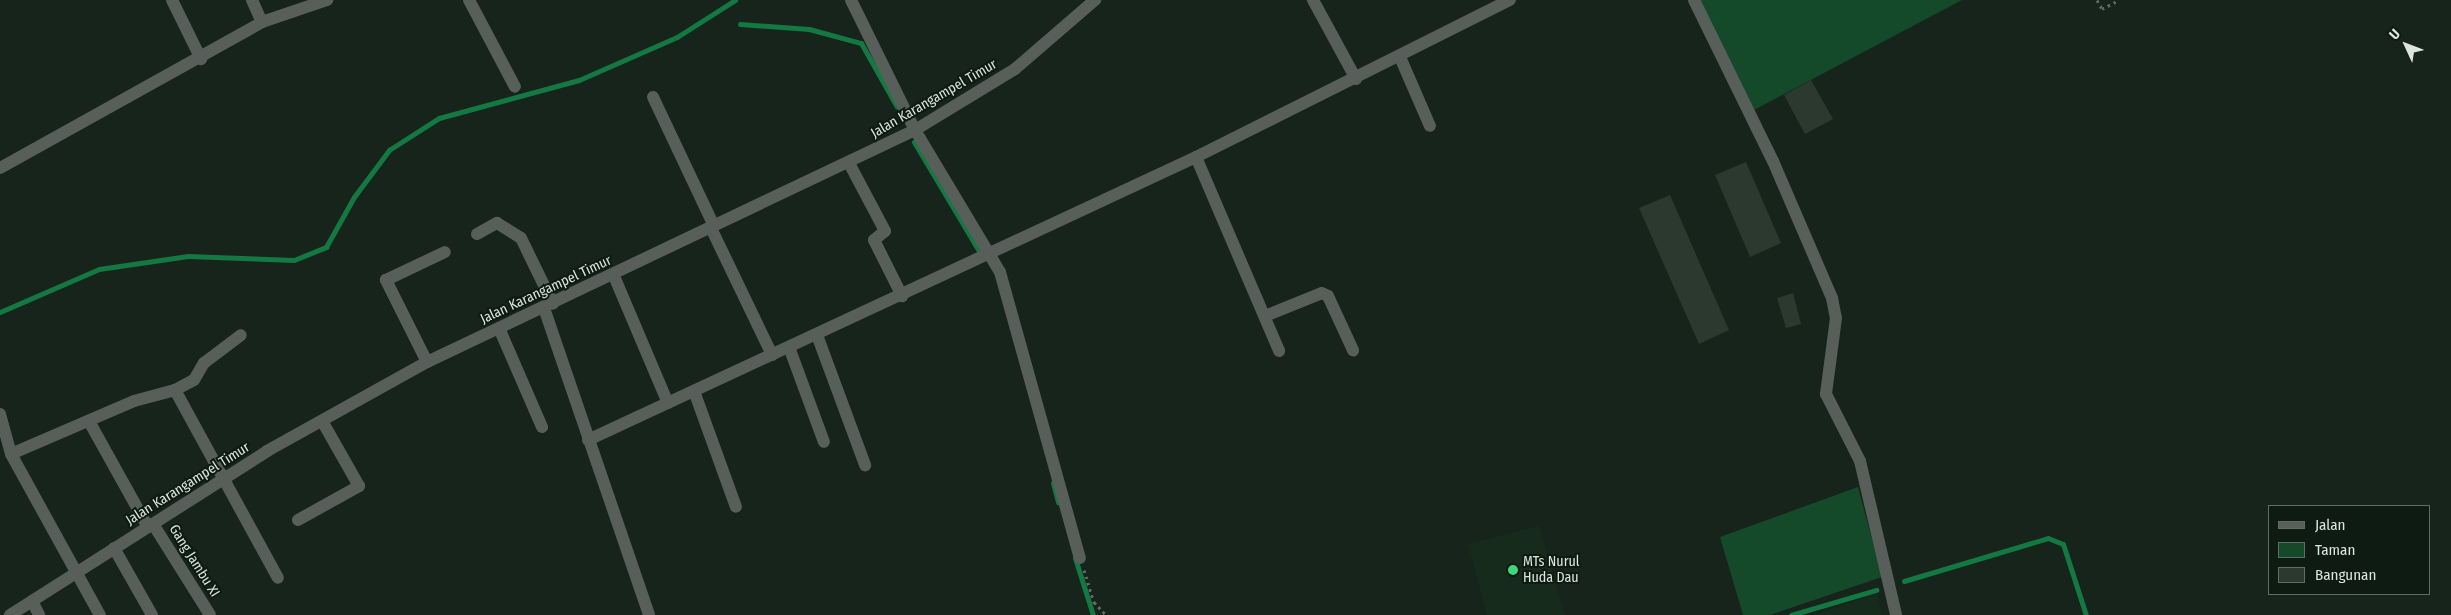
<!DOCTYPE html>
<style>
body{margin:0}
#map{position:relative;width:2451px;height:615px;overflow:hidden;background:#16241b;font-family:"Fira Sans Condensed",sans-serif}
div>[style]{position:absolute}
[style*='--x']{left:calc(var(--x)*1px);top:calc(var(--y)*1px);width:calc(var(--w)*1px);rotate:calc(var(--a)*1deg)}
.built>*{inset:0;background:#172b1d}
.green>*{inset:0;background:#144a2a}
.stream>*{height:5px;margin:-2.5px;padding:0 2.5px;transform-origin:2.5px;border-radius:2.5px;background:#147842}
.building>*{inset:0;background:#2b392f}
.path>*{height:3px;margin-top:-1.5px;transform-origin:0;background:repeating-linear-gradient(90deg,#5e6b62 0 2.5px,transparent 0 6.5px)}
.minor>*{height:12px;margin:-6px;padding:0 6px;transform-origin:6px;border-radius:6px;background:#585f5a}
.tertiary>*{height:12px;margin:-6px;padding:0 6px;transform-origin:6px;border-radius:6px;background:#585f5a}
.dots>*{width:14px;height:14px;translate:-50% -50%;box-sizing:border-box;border:2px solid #0d1b12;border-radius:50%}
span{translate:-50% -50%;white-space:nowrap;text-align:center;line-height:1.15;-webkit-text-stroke:4px #0d1b12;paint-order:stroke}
.street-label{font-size:14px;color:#dce5de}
.poi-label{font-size:14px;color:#dce5de}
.left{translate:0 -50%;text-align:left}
.legend{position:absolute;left:2268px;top:505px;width:162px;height:90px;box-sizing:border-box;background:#0d1b12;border:1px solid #606c64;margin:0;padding:6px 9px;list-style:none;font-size:15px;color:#dce5de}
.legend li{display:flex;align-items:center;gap:10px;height:25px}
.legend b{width:25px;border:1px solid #606c64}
.north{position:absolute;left:2381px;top:20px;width:50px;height:50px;-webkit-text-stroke:4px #0d1b12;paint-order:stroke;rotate:313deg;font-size:14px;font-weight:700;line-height:20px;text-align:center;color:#dce5de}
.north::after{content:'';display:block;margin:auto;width:18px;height:22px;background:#dce5de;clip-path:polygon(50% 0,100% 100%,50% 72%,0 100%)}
</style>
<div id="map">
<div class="built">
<div style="clip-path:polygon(1539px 526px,1565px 615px,1487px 615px,1468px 544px)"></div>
<div style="clip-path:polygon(1877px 593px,1882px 615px,1815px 615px)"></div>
</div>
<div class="green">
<div style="clip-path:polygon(1700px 0,1962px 0,1754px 110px)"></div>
<div style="clip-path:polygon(1858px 487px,1882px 577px,1770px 615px,1743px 615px,1720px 537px)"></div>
</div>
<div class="stream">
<div style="--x:740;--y:24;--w:69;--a:4.1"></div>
<div style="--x:809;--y:29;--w:54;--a:15.1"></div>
<div style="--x:861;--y:43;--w:73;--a:60.6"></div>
<div style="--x:914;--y:142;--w:127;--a:59.2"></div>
<div style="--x:0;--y:312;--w:108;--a:-23.5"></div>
<div style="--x:99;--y:269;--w:90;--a:-8.3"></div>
<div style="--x:188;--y:256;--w:106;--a:2.2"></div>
<div style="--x:294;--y:260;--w:35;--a:-22"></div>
<div style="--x:326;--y:247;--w:57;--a:-60.8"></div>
<div style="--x:354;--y:197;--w:59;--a:-53.3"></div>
<div style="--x:389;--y:150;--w:59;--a:-32.6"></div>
<div style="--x:439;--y:118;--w:145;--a:-15.2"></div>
<div style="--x:579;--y:80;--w:107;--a:-23.7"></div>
<div style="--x:677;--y:37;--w:69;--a:-32.5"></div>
<div style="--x:1053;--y:483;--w:20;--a:75"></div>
<div style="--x:1075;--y:558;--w:60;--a:72.5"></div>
<div style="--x:1904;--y:581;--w:150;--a:-16.6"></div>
<div style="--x:2048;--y:538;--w:16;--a:22"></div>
<div style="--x:2063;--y:544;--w:75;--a:72.1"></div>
<div style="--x:1791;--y:615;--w:89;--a:-16.4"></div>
</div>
<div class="building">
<div style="clip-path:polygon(1811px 80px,1833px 119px,1805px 134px,1784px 95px)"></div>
<div style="clip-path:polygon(1746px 162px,1781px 243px,1750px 257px,1715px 175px)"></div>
<div style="clip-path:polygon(1670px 195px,1729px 330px,1699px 344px,1639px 208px)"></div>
<div style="clip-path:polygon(1793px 293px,1801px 324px,1786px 328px,1777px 298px)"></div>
</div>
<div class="path">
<div style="--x:2097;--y:0;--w:10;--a:61"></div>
<div style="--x:2102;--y:9;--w:19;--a:-28"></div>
<div style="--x:1084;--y:570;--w:34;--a:73"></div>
<div style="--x:1094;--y:602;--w:18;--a:47"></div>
</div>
<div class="minor">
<div style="--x:172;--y:0;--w:66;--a:63.8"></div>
<div style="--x:252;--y:0;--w:24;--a:66"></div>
<div style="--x:469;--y:0;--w:98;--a:62.1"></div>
<div style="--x:851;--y:0;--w:145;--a:63.8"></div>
<div style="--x:915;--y:130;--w:165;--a:59.1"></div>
<div style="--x:1000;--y:272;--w:297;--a:74.4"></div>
<div style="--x:1313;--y:0;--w:90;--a:61.4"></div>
<div style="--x:1694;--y:0;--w:179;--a:63.9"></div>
<div style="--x:1773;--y:161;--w:149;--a:66.7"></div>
<div style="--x:1832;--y:298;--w:20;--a:79"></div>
<div style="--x:1836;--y:318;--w:77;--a:97.5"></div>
<div style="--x:1826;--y:394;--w:75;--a:63.1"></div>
<div style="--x:1860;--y:461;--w:158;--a:76.8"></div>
<div style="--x:1400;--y:57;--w:75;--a:66.5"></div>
<div style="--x:653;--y:97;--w:143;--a:64.7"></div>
<div style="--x:1196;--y:157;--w:211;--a:66.8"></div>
<div style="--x:849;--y:163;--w:77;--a:62.1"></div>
<div style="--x:885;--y:231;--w:14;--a:141"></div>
<div style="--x:874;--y:240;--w:63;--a:63.4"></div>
<div style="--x:0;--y:168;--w:300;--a:-29.1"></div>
<div style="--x:262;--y:22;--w:69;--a:-18.7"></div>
<div style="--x:711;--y:228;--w:141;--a:64.3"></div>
<div style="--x:477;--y:234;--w:23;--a:-29"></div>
<div style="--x:497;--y:223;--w:28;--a:32"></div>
<div style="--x:521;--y:238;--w:73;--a:64.1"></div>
<div style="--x:614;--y:276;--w:138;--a:67"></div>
<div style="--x:544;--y:308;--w:324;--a:71.1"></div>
<div style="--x:1265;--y:316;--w:61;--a:-22"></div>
<div style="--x:1322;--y:293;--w:7;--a:27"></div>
<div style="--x:1328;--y:296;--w:60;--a:65.2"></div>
<div style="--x:499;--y:328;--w:108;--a:66.5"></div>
<div style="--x:817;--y:335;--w:139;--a:69.7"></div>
<div style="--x:789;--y:347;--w:101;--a:69.8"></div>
<div style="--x:427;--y:362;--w:92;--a:-116.6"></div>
<div style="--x:386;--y:280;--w:65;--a:-25.4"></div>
<div style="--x:175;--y:390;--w:214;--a:61.3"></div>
<div style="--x:694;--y:391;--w:123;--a:70.1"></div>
<div style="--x:0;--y:414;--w:41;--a:74.6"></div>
<div style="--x:11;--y:454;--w:184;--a:61.1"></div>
<div style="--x:90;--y:423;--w:119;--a:60.9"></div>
<div style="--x:588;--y:440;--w:671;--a:-24.96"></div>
<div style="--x:1196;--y:157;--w:351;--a:-26.6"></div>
<div style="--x:11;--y:454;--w:134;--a:-23.3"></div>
<div style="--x:134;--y:401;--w:42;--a:-15"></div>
<div style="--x:175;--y:390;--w:21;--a:-28"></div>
<div style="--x:194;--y:380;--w:20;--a:-60"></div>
<div style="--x:204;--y:363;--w:46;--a:-37.1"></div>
<div style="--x:298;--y:520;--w:70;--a:-29.1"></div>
<div style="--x:359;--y:486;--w:75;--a:-119.6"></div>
<div style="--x:153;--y:524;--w:107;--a:57.9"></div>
<div style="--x:114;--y:548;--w:77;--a:60.4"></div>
<div style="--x:32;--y:601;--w:16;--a:63"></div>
</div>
<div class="tertiary">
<div style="--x:10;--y:615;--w:305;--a:-32.5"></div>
<div style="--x:267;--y:451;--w:183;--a:-29.1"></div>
<div style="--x:427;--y:362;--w:540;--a:-25.43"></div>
<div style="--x:915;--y:130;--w:117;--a:-31.4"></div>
<div style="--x:1015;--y:69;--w:106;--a:-40.8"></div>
</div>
<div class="dots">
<div style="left:1513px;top:570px;background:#3bd77e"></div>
</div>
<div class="street-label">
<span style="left:934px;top:99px;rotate:-30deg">Jalan Karangampel Timur</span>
<span style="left:546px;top:290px;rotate:-25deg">Jalan Karangampel Timur</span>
<span style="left:188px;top:484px;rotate:-32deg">Jalan Karangampel Timur</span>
<span style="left:194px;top:561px;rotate:58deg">Gang Jambu XI</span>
</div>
<div class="poi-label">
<span class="left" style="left:1523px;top:570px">MTs Nurul<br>Huda Dau</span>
</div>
<ul class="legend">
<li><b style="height:6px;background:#585f5a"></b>Jalan</li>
<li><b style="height:14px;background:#144a2a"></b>Taman</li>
<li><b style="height:14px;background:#2b392f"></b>Bangunan</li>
</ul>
<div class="north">U</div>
</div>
